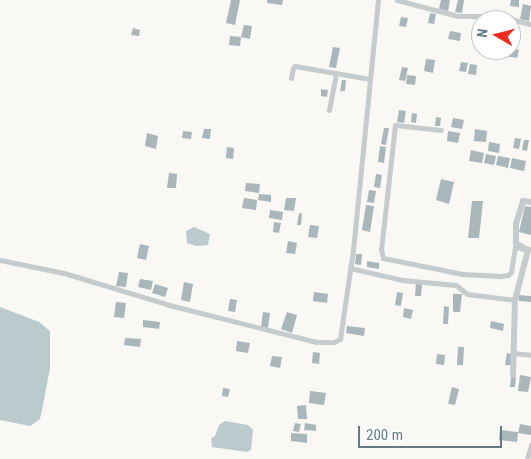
<!DOCTYPE html>
<style>
body{margin:0}
#map{position:relative;width:531px;height:459px;overflow:hidden;background:#f9f8f5;font-family:"Roboto Condensed",sans-serif}
div>[style]{position:absolute}
[style*='--x']{left:calc(var(--x)*1px);top:calc(var(--y)*1px);width:calc(var(--w)*1px);rotate:calc(var(--a)*1deg)}
.water>*{inset:0;background:#bbcbcd}
.building>*{inset:0;background:#a9b6ba}
.minor>*{height:5px;margin:-2.5px;padding:0 2.5px;transform-origin:2.5px;border-radius:2.5px;background:#c6cbce}
.tertiary>*{height:6px;margin:-3px;padding:0 3px;transform-origin:3px;border-radius:3px;background:#c6cbce}
span{translate:-50% -50%;white-space:nowrap;text-align:center;line-height:1.15;-webkit-text-stroke:5px #fff;paint-order:stroke}
.north{position:absolute;left:471px;top:10px;width:50px;height:50px;box-sizing:border-box;background:#fff;border:1px solid #c0cacd;border-radius:50%;rotate:278deg;font-size:14px;font-weight:700;line-height:20px;text-align:center;color:#617a83}
.north::after{content:'';display:block;margin:auto;width:18px;height:22px;background:#f12c1d;clip-path:polygon(50% 0,100% 100%,50% 72%,0 100%)}
.scale{position:absolute;left:358px;top:426px;width:144px;height:22px;box-sizing:border-box;border:2px solid #617a83;border-top:0;padding-left:6px;font-size:15px;line-height:18px;white-space:nowrap;color:#617a83;-webkit-text-stroke:4px #fff;paint-order:stroke}
</style>
<div id="map">
<div class="water">
<div style="clip-path:polygon(194px 227px,210px 234px,208px 245px,196px 246px,187px 243px,186px 231px)"></div>
<div style="clip-path:polygon(0 307px,39px 322px,50px 331px,50px 368px,43px 405px,40px 419px,30px 426px,0 420px)"></div>
<div style="clip-path:polygon(225px 421px,248px 425px,253px 430px,251px 450px,247px 452px,212px 447px,211px 438px,215px 436px,219px 425px)"></div>
</div>
<div class="building">
<div style="clip-path:polygon(231px 0,240px 0,235px 25px,226px 23px)"></div>
<div style="clip-path:polygon(267px 0,283px 0,282px 5px,267px 3px)"></div>
<div style="clip-path:polygon(441px 0,450px 0,448px 11px,439px 9px)"></div>
<div style="clip-path:polygon(458px 0,464px 0,462px 13px,455px 12px)"></div>
<div style="clip-path:polygon(511px 0,519px 0,519px 7px,510px 6px)"></div>
<div style="clip-path:polygon(523px 4px,531px 6px,529px 21px,520px 19px)"></div>
<div style="clip-path:polygon(430px 13px,436px 14px,434px 24px,428px 23px)"></div>
<div style="clip-path:polygon(401px 17px,408px 18px,406px 27px,399px 26px)"></div>
<div style="clip-path:polygon(244px 25px,252px 26px,250px 39px,241px 37px)"></div>
<div style="clip-path:polygon(133px 28px,140px 30px,139px 36px,131px 35px)"></div>
<div style="clip-path:polygon(450px 31px,461px 33px,460px 41px,448px 39px)"></div>
<div style="clip-path:polygon(230px 36px,241px 37px,240px 46px,229px 45px)"></div>
<div style="clip-path:polygon(333px 47px,340px 48px,336px 68px,329px 67px)"></div>
<div style="clip-path:polygon(511px 48px,519px 50px,517px 58px,505px 56px,507px 50px)"></div>
<div style="clip-path:polygon(426px 59px,435px 60px,433px 73px,424px 71px)"></div>
<div style="clip-path:polygon(461px 62px,468px 63px,466px 72px,459px 71px)"></div>
<div style="clip-path:polygon(470px 64px,477px 65px,476px 75px,468px 74px)"></div>
<div style="clip-path:polygon(402px 67px,408px 68px,405px 81px,399px 80px)"></div>
<div style="clip-path:polygon(407px 75px,416px 76px,415px 85px,406px 84px)"></div>
<div style="clip-path:polygon(342px 80px,346px 80px,345px 91px,340px 91px)"></div>
<div style="clip-path:polygon(321px 89px,328px 90px,327px 97px,321px 96px)"></div>
<div style="clip-path:polygon(399px 110px,406px 111px,404px 123px,397px 122px)"></div>
<div style="clip-path:polygon(412px 113px,417px 114px,416px 123px,411px 122px)"></div>
<div style="clip-path:polygon(436px 117px,441px 118px,440px 126px,435px 126px)"></div>
<div style="clip-path:polygon(453px 118px,464px 120px,462px 129px,451px 127px)"></div>
<div style="clip-path:polygon(384px 128px,389px 128px,386px 145px,381px 144px)"></div>
<div style="clip-path:polygon(204px 129px,211px 129px,210px 139px,202px 138px)"></div>
<div style="clip-path:polygon(475px 129px,487px 131px,486px 142px,474px 141px)"></div>
<div style="clip-path:polygon(183px 131px,192px 132px,191px 139px,182px 138px)"></div>
<div style="clip-path:polygon(448px 131px,460px 133px,458px 143px,447px 141px)"></div>
<div style="clip-path:polygon(147px 133px,158px 136px,156px 149px,145px 146px)"></div>
<div style="clip-path:polygon(515px 138px,521px 139px,519px 149px,513px 148px)"></div>
<div style="clip-path:polygon(524px 140px,529px 140px,527px 151px,522px 150px)"></div>
<div style="clip-path:polygon(489px 142px,500px 144px,499px 153px,488px 151px)"></div>
<div style="clip-path:polygon(380px 146px,386px 147px,384px 163px,378px 162px)"></div>
<div style="clip-path:polygon(227px 147px,234px 148px,233px 159px,226px 158px)"></div>
<div style="clip-path:polygon(471px 150px,484px 153px,482px 163px,469px 161px)"></div>
<div style="clip-path:polygon(486px 154px,496px 156px,494px 165px,484px 163px)"></div>
<div style="clip-path:polygon(498px 156px,510px 158px,508px 168px,496px 165px)"></div>
<div style="clip-path:polygon(512px 158px,526px 161px,524px 171px,510px 168px)"></div>
<div style="clip-path:polygon(169px 173px,177px 174px,176px 188px,167px 188px)"></div>
<div style="clip-path:polygon(376px 174px,382px 175px,380px 188px,374px 187px)"></div>
<div style="clip-path:polygon(441px 179px,454px 182px,449px 204px,436px 200px)"></div>
<div style="clip-path:polygon(246px 183px,260px 184px,259px 193px,245px 191px)"></div>
<div style="clip-path:polygon(369px 190px,376px 191px,374px 203px,367px 202px)"></div>
<div style="clip-path:polygon(259px 194px,271px 195px,271px 202px,258px 200px)"></div>
<div style="clip-path:polygon(244px 198px,257px 200px,256px 210px,242px 208px)"></div>
<div style="clip-path:polygon(286px 198px,296px 198px,294px 211px,284px 210px)"></div>
<div style="clip-path:polygon(472px 201px,483px 201px,479px 238px,468px 238px)"></div>
<div style="clip-path:polygon(366px 205px,374px 206px,370px 232px,362px 230px)"></div>
<div style="clip-path:polygon(525px 206px,531px 207px,531px 235px,519px 232px)"></div>
<div style="clip-path:polygon(270px 210px,283px 212px,282px 220px,269px 218px)"></div>
<div style="clip-path:polygon(299px 213px,302px 214px,301px 225px,297px 225px)"></div>
<div style="clip-path:polygon(274px 222px,281px 223px,279px 233px,273px 232px)"></div>
<div style="clip-path:polygon(310px 225px,319px 226px,317px 238px,308px 237px)"></div>
<div style="clip-path:polygon(288px 241px,297px 243px,295px 254px,286px 253px)"></div>
<div style="clip-path:polygon(140px 244px,149px 246px,146px 260px,137px 258px)"></div>
<div style="clip-path:polygon(356px 254px,362px 254px,361px 265px,355px 264px)"></div>
<div style="clip-path:polygon(367px 261px,379px 263px,379px 269px,367px 267px)"></div>
<div style="clip-path:polygon(119px 272px,128px 273px,126px 287px,116px 286px)"></div>
<div style="clip-path:polygon(140px 279px,153px 281px,151px 290px,138px 287px)"></div>
<div style="clip-path:polygon(184px 282px,193px 284px,190px 302px,181px 300px)"></div>
<div style="clip-path:polygon(416px 283px,422px 284px,421px 296px,415px 296px)"></div>
<div style="clip-path:polygon(155px 284px,168px 288px,165px 297px,152px 293px)"></div>
<div style="clip-path:polygon(314px 292px,328px 294px,327px 303px,313px 301px)"></div>
<div style="clip-path:polygon(397px 292px,403px 293px,401px 306px,395px 305px)"></div>
<div style="clip-path:polygon(453px 294px,462px 294px,460px 312px,453px 312px)"></div>
<div style="clip-path:polygon(518px 295px,531px 296px,531px 302px,519px 301px)"></div>
<div style="clip-path:polygon(230px 299px,237px 300px,235px 312px,228px 311px)"></div>
<div style="clip-path:polygon(116px 302px,126px 303px,124px 318px,114px 317px)"></div>
<div style="clip-path:polygon(444px 306px,449px 307px,448px 324px,443px 324px)"></div>
<div style="clip-path:polygon(404px 308px,413px 310px,411px 319px,403px 317px)"></div>
<div style="clip-path:polygon(263px 312px,270px 313px,268px 328px,261px 327px)"></div>
<div style="clip-path:polygon(287px 312px,297px 315px,292px 333px,281px 329px)"></div>
<div style="clip-path:polygon(143px 320px,160px 322px,159px 329px,143px 327px)"></div>
<div style="clip-path:polygon(491px 321px,504px 324px,503px 331px,490px 328px)"></div>
<div style="clip-path:polygon(347px 326px,365px 328px,364px 336px,346px 333px)"></div>
<div style="clip-path:polygon(125px 338px,141px 339px,140px 347px,124px 345px)"></div>
<div style="clip-path:polygon(237px 341px,250px 343px,248px 353px,236px 351px)"></div>
<div style="clip-path:polygon(458px 347px,464px 347px,463px 365px,457px 365px)"></div>
<div style="clip-path:polygon(313px 352px,320px 353px,319px 364px,312px 363px)"></div>
<div style="clip-path:polygon(507px 353px,513px 354px,511px 365px,505px 365px)"></div>
<div style="clip-path:polygon(437px 354px,445px 355px,444px 365px,436px 364px)"></div>
<div style="clip-path:polygon(272px 356px,282px 357px,280px 368px,270px 366px)"></div>
<div style="clip-path:polygon(520px 375px,531px 377px,528px 392px,518px 391px)"></div>
<div style="clip-path:polygon(511px 377px,516px 377px,515px 387px,510px 387px)"></div>
<div style="clip-path:polygon(452px 387px,459px 389px,455px 405px,448px 404px)"></div>
<div style="clip-path:polygon(223px 388px,230px 389px,228px 397px,222px 396px)"></div>
<div style="clip-path:polygon(310px 391px,326px 393px,324px 405px,309px 403px)"></div>
<div style="clip-path:polygon(306px 405px,307px 419px,298px 419px,297px 406px)"></div>
<div style="clip-path:polygon(295px 423px,301px 424px,299px 432px,293px 431px)"></div>
<div style="clip-path:polygon(305px 423px,316px 425px,316px 431px,304px 430px)"></div>
<div style="clip-path:polygon(520px 424px,531px 426px,531px 435px,518px 433px)"></div>
<div style="clip-path:polygon(500px 430px,518px 432px,517px 442px,499px 440px)"></div>
<div style="clip-path:polygon(291px 433px,307px 434px,307px 443px,291px 441px)"></div>
</div>
<div class="minor">
<div style="--x:397;--y:0;--w:63;--a:14.7"></div>
<div style="--x:458;--y:16;--w:40;--a:0"></div>
<div style="--x:498;--y:16;--w:34;--a:14"></div>
<div style="--x:291;--y:78;--w:10;--a:-79"></div>
<div style="--x:293;--y:68;--w:3;--a:-45"></div>
<div style="--x:295;--y:66;--w:76;--a:9.8"></div>
<div style="--x:329;--y:110;--w:37;--a:-79"></div>
<div style="--x:441;--y:130;--w:46;--a:-173.8"></div>
<div style="--x:395;--y:125;--w:125;--a:96.4"></div>
<div style="--x:381;--y:249;--w:9;--a:77"></div>
<div style="--x:383;--y:258;--w:81;--a:11.4"></div>
<div style="--x:462;--y:274;--w:38;--a:3"></div>
<div style="--x:500;--y:276;--w:8;--a:-7"></div>
<div style="--x:508;--y:275;--w:4;--a:-45"></div>
<div style="--x:511;--y:272;--w:25;--a:-81"></div>
<div style="--x:515;--y:247;--w:8;--a:14"></div>
<div style="--x:0;--y:260;--w:65;--a:11.5"></div>
<div style="--x:64;--y:273;--w:110;--a:16.9"></div>
<div style="--x:169;--y:305;--w:152;--a:14.1"></div>
<div style="--x:316;--y:342;--w:18;--a:0"></div>
<div style="--x:334;--y:342;--w:7;--a:-27"></div>
<div style="--x:340;--y:339;--w:90;--a:-81.7"></div>
<div style="--x:353;--y:250;--w:251;--a:-84.3"></div>
<div style="--x:350;--y:268;--w:53;--a:13"></div>
<div style="--x:402;--y:280;--w:54;--a:5.3"></div>
<div style="--x:456;--y:285;--w:14;--a:39"></div>
<div style="--x:467;--y:294;--w:48;--a:7.1"></div>
<div style="--x:513;--y:353;--w:18;--a:6"></div>
<div style="--x:527;--y:459;--w:15;--a:-74"></div>
</div>
<div class="tertiary">
<div style="--x:513;--y:375;--w:75;--a:-88.5"></div>
<div style="--x:515;--y:300;--w:52;--a:-75.4"></div>
<div style="--x:528;--y:250;--w:14;--a:-150"></div>
<div style="--x:516;--y:243;--w:19;--a:-90"></div>
<div style="--x:516;--y:224;--w:24;--a:-73"></div>
<div style="--x:523;--y:201;--w:8;--a:7"></div>
</div>
<div class="north">N</div>
<div class="scale">200 m</div>
</div>
